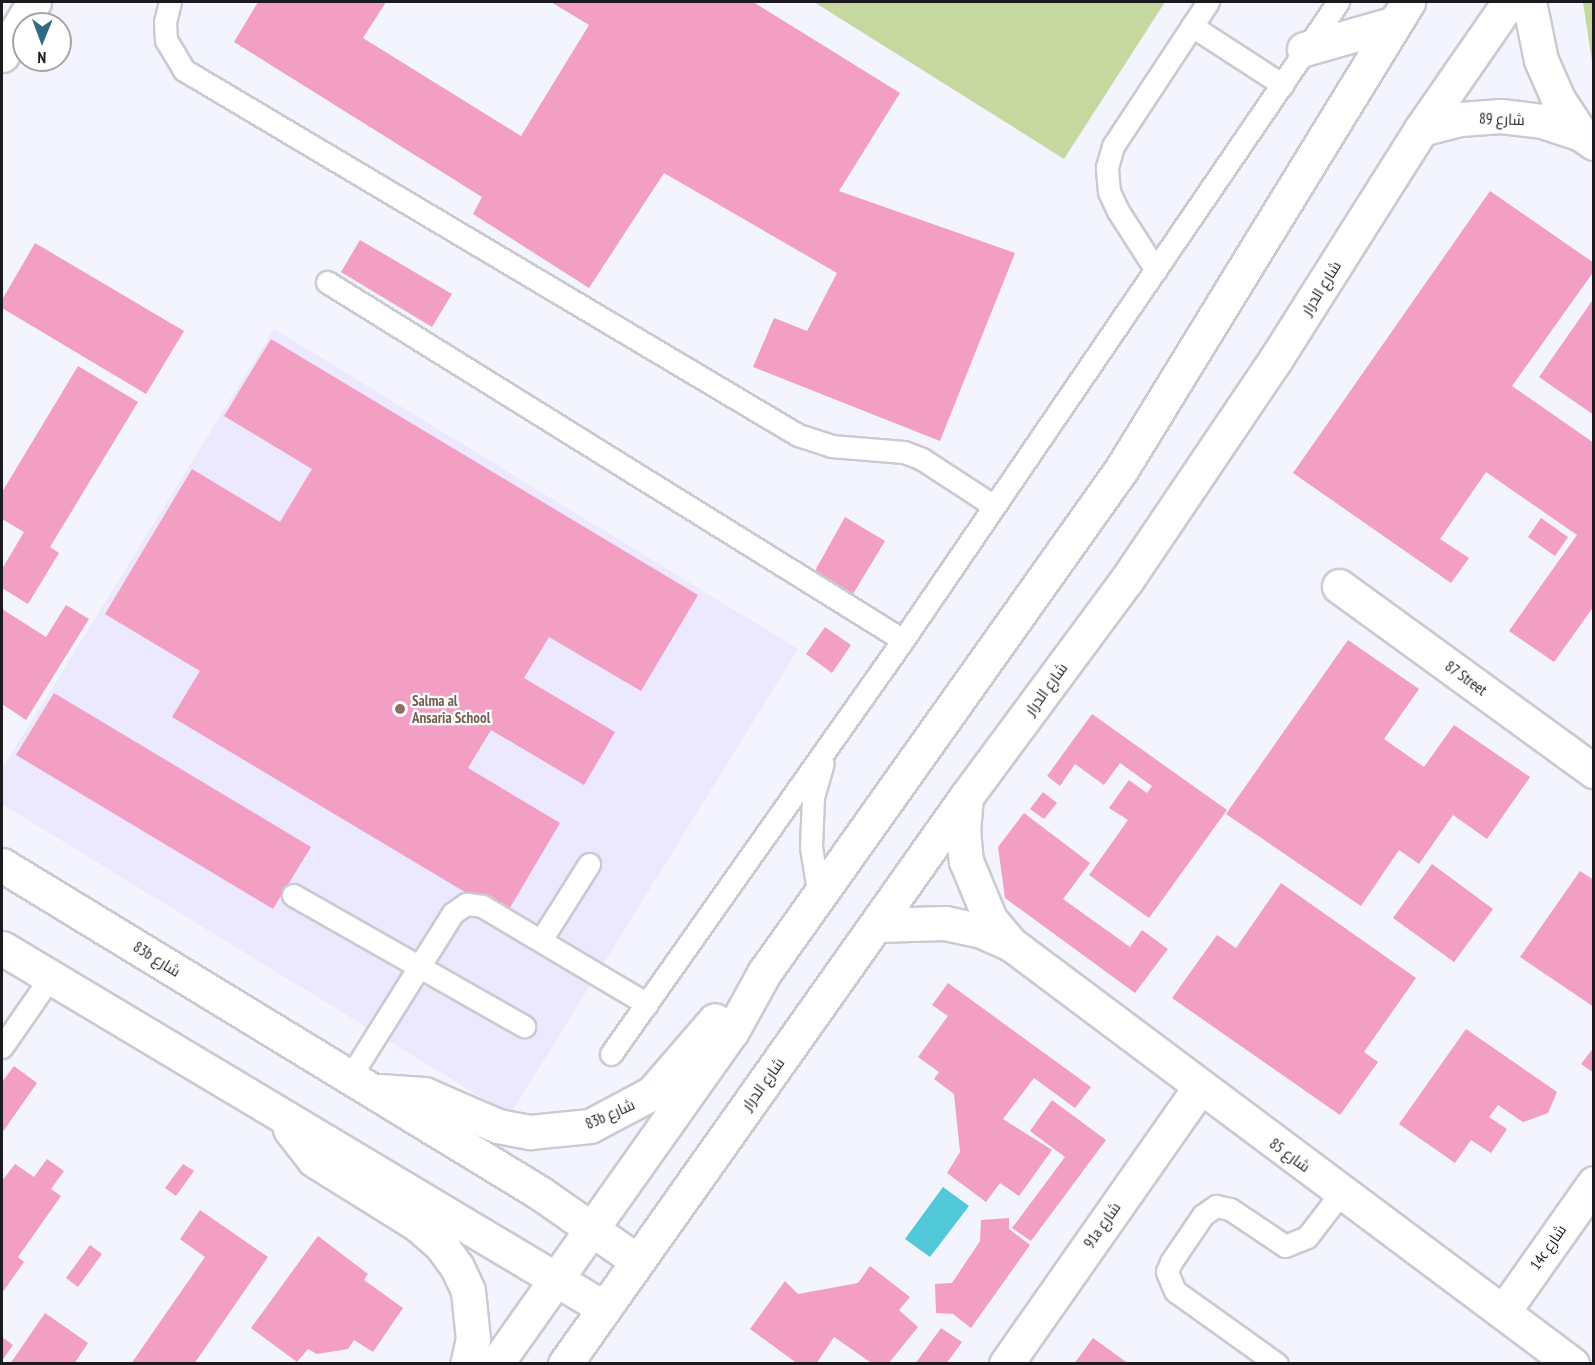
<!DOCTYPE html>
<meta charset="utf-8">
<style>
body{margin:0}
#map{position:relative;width:1595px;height:1365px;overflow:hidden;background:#f4f4fe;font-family:"PT Sans Narrow",Cairo,sans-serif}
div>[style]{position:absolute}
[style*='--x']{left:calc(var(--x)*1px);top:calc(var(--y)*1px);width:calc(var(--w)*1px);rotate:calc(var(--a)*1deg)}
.education>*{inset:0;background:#ece8fe}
.green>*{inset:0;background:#c6d7a0}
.water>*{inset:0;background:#51c9d9}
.building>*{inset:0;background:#f29fc3}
.roads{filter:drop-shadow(2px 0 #cacad3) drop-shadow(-2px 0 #cacad3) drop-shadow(0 2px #cacad3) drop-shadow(0 -2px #cacad3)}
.service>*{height:21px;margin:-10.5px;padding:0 10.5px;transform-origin:10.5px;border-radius:10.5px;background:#fff}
.minor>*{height:33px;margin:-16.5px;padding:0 16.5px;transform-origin:16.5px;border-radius:16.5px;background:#fff}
.dots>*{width:16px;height:16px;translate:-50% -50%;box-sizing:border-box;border:3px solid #fff;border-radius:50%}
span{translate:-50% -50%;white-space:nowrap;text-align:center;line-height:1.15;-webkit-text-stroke:4.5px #fff;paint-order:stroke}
.street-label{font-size:15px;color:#1b1a1e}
.education-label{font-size:15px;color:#785e54;font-weight:700}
.left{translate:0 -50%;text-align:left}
.frame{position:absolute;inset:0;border:3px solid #1b1a1e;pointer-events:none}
.north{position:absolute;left:12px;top:12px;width:60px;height:60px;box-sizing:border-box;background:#fff;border:2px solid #a4a3a5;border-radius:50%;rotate:181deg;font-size:16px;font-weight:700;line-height:24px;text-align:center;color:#1b1a1e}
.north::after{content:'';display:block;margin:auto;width:21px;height:27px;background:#336984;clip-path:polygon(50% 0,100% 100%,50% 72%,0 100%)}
</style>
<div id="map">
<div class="education">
<div style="clip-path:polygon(274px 329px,798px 649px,510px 1115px,2px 804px,2px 769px)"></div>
</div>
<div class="green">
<div style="clip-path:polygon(814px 2px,1165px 2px,1064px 159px)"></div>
<div style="clip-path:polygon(1583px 2px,1593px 2px,1593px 68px)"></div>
</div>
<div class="water">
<div style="clip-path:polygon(943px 1187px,969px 1206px,930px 1257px,905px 1239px)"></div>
</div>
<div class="building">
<div style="clip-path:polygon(258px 2px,386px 2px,363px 38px,521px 136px,589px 25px,551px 2px,753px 2px,900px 93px,839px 191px,1015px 253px,940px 441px,753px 367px,774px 318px,807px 331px,837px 273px,664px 173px,589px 288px,473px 214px,482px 197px,234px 42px)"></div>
<div style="clip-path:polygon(1490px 191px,1594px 263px,1594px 271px,1512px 386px,1594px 443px,1594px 606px,1554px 662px,1509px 631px,1577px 535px,1486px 472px,1440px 539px,1469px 558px,1451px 583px,1293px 473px)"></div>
<div style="clip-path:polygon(360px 240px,452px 294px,432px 327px,341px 272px)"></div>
<div style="clip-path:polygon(35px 243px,184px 331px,146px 394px,2px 308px,2px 300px)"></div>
<div style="clip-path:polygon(1594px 298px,1594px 415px,1539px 377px)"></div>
<div style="clip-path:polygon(271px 339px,698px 595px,641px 691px,549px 637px,524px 678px,615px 732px,584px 785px,491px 730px,468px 768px,560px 823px,505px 916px,172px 717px,200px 671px,105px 614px,192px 469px,280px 522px,312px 469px,224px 416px)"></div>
<div style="clip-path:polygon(78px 366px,138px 402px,50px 547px,59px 553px,28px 604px,2px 588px,2px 569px,24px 532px,2px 519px,2px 492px)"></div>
<div style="clip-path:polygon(845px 517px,885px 541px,850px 599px,812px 576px)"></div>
<div style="clip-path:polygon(1541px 518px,1568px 537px,1555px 556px,1528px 537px)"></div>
<div style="clip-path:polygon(66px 605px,89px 619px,26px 720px,2px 704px,2px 609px,46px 637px)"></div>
<div style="clip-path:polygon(825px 627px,851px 645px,832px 673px,806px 654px)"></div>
<div style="clip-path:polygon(1348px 640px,1419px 689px,1384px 739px,1424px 767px,1454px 725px,1530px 777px,1487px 839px,1453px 815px,1419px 864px,1399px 850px,1361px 906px,1226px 814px)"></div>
<div style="clip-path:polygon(54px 693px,311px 847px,273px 909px,16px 755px)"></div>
<div style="clip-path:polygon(1092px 714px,1227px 810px,1149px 918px,1089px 875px,1128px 820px,1109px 808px,1129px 780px,1147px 793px,1152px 786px,1120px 763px,1104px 785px,1075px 764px,1060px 786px,1047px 776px)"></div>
<div style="clip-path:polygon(1043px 792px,1057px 803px,1044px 819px,1030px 809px)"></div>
<div style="clip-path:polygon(1024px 813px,1090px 863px,1063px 899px,1130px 947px,1142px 930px,1168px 949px,1135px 993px,1005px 898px,998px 847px)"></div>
<div style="clip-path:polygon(1432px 864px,1493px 909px,1454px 962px,1393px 918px)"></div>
<div style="clip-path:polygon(1580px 871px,1594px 880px,1594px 1007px,1520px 957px)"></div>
<div style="clip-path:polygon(1281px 883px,1416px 978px,1364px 1052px,1378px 1062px,1340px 1115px,1172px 998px,1217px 935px,1236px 948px)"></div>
<div style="clip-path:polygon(948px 983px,1091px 1087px,1075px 1108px,1034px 1078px,1003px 1119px,1052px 1150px,1019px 1196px,1000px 1183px,986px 1202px,947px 1173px,960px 1152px,954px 1094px,934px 1079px,939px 1072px,918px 1057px,948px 1016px,932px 1005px)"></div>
<div style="clip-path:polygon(1466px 1029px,1557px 1092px,1548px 1113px,1523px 1122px,1498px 1105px,1489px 1117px,1507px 1129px,1491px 1153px,1471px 1140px,1455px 1163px,1399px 1124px)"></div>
<div style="clip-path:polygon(1594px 1047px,1594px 1073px,1581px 1064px)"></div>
<div style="clip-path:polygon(14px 1066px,37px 1083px,2px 1133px,2px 1082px)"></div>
<div style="clip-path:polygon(1052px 1100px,1106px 1140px,1031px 1241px,1012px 1228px,1065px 1157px,1030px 1131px)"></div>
<div style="clip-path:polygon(47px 1159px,64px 1171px,51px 1189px,61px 1196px,18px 1257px,24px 1262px,2px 1293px,2px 1181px,15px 1164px,34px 1177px)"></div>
<div style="clip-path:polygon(183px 1164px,194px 1171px,176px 1196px,165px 1188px)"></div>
<div style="clip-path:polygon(200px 1210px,268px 1257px,194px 1364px,131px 1364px,205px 1257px,180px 1239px)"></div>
<div style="clip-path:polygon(1009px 1218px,1009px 1229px,1030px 1245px,971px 1328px,953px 1314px,936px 1313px,935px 1284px,952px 1283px,980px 1241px,981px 1220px)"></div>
<div style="clip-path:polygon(318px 1236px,368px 1274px,364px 1280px,403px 1308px,373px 1352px,354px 1340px,348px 1349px,317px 1354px,308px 1349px,297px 1362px,251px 1328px)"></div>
<div style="clip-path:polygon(90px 1245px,102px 1254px,78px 1287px,66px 1278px)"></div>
<div style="clip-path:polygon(870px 1266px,910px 1297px,899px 1310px,918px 1327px,888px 1364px,873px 1364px,834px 1337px,816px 1364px,798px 1364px,750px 1329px,785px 1281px,798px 1294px,858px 1283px)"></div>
<div style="clip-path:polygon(45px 1313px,88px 1343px,74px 1364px,10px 1364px)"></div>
<div style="clip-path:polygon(941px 1328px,962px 1342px,946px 1364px,915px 1364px)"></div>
<div style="clip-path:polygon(2px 1337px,13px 1345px,2px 1361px)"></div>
<div style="clip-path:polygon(1093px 1338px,1129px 1364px,1074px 1364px)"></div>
</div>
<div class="roads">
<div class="service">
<div style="--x:170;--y:2;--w:21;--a:104"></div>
<div style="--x:165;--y:22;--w:18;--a:87"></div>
<div style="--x:166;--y:40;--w:35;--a:59"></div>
<div style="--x:184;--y:70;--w:714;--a:30.73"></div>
<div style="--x:798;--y:435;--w:35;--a:18"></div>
<div style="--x:831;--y:446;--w:73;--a:4.7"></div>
<div style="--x:904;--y:452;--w:19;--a:21"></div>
<div style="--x:922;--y:459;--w:86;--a:33.1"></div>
<div style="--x:1192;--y:26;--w:108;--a:33"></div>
<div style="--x:1156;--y:270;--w:70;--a:-122.8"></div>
<div style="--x:1118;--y:211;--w:21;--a:-115"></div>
<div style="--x:1109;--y:192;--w:25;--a:-95"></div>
<div style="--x:1107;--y:167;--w:22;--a:-74"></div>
<div style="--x:1113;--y:146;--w:173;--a:-56.6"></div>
<div style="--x:327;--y:282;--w:678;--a:31.86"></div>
<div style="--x:293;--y:895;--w:266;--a:29.6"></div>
<div style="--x:819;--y:897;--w:51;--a:-99.1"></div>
<div style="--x:811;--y:847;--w:50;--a:-87.7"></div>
<div style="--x:813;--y:797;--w:35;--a:-74"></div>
<div style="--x:541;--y:940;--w:90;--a:-57.7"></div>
<div style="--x:2;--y:1047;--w:83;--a:-55.3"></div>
<div style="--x:611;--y:1054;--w:507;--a:-54.8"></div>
<div style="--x:903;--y:640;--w:772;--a:-55.71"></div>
<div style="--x:350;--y:1077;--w:194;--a:-57.9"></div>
<div style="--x:453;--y:913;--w:16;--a:-35"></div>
<div style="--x:466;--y:904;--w:16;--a:7"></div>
<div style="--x:482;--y:906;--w:192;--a:30.7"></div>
<div style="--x:1277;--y:1364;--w:125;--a:-144.4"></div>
<div style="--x:1175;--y:1291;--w:21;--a:-113"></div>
<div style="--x:1167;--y:1272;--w:11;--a:-68"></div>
<div style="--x:1171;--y:1262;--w:57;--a:-55.8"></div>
<div style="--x:1203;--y:1215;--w:16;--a:-35"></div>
<div style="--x:1216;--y:1206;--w:14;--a:12"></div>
<div style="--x:1230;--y:1209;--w:66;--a:33.9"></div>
<div style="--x:1285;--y:1246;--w:24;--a:-22"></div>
<div style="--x:1307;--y:1237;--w:56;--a:-52.3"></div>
</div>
<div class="minor">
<div style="--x:1529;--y:2;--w:59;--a:78.3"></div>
<div style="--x:1541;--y:60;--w:43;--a:66.4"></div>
<div style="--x:1558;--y:99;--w:42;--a:56.7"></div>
<div style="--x:1304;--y:49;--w:91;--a:-15.9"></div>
<div style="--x:2;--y:55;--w:62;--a:-58.9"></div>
<div style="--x:1421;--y:129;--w:40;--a:-14.4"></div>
<div style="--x:1460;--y:119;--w:41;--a:-4.2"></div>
<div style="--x:1501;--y:116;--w:41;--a:7"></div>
<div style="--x:1542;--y:121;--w:41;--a:18.4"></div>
<div style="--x:1581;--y:134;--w:16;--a:35"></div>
<div style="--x:1339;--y:586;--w:315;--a:36"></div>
<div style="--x:966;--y:797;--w:32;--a:95"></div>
<div style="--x:963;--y:829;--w:32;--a:85"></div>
<div style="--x:966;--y:861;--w:63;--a:67.5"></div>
<div style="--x:990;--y:919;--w:33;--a:50"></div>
<div style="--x:1011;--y:944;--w:701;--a:36.82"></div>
<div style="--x:2;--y:865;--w:630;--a:31.37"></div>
<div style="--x:540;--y:1193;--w:117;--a:34.9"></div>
<div style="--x:876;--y:925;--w:69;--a:-1.7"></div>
<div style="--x:945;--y:923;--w:35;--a:12"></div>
<div style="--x:979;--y:930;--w:35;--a:24"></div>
<div style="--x:2;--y:948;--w:701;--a:30.88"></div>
<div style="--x:379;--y:1091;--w:45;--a:3.8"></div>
<div style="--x:424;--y:1094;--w:81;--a:23.4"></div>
<div style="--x:498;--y:1126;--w:33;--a:11"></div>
<div style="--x:530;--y:1132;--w:60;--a:-5.7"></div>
<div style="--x:590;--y:1126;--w:70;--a:-28"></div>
<div style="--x:652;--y:1093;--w:96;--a:-49.2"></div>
<div style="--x:290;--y:1129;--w:39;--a:52"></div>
<div style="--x:314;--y:1160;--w:121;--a:31.9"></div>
<div style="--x:417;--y:1224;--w:32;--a:41"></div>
<div style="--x:441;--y:1245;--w:27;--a:54"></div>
<div style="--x:457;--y:1267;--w:26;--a:65"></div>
<div style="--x:468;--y:1291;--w:48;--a:84.1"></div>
<div style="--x:473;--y:1339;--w:26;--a:103"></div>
<div style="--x:1503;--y:1312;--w:158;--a:-54.8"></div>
<div style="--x:496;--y:1364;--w:408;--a:-54.7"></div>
<div style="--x:732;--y:1031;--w:66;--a:-61.1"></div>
<div style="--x:764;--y:973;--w:617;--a:-54.64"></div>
<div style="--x:1121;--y:470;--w:549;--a:-58.48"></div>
<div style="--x:565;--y:1364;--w:694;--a:-54.73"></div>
<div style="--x:966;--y:797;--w:269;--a:-53.5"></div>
<div style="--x:1126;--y:581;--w:270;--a:-56"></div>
<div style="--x:1277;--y:357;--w:270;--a:-57.7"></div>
<div style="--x:1421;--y:129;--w:155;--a:-55.3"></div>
<div style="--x:1006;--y:1364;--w:337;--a:-55"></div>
</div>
</div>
<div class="dots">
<div style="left:400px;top:709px;background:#8d6e63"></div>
</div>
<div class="street-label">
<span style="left:1502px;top:119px;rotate:2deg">شارع 89</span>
<span style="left:1321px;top:288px;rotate:-58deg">شارع الدرار</span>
<span style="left:1466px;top:678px;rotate:36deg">87 Street</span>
<span style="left:1046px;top:689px;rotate:-54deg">شارع الدرار</span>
<span style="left:157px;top:959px;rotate:32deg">83b شارع</span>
<span style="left:763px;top:1084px;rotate:-54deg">شارع الدرار</span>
<span style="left:610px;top:1114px;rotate:-24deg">83b شارع</span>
<span style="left:1290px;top:1155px;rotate:36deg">شارع 85</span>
<span style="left:1102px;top:1225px;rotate:-55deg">91a شارع</span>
<span style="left:1548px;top:1247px;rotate:-55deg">14c شارع</span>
</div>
<div class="education-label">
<span class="left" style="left:412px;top:709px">Salma al<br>Ansaria School</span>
</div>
<div class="frame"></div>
<div class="north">N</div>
</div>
